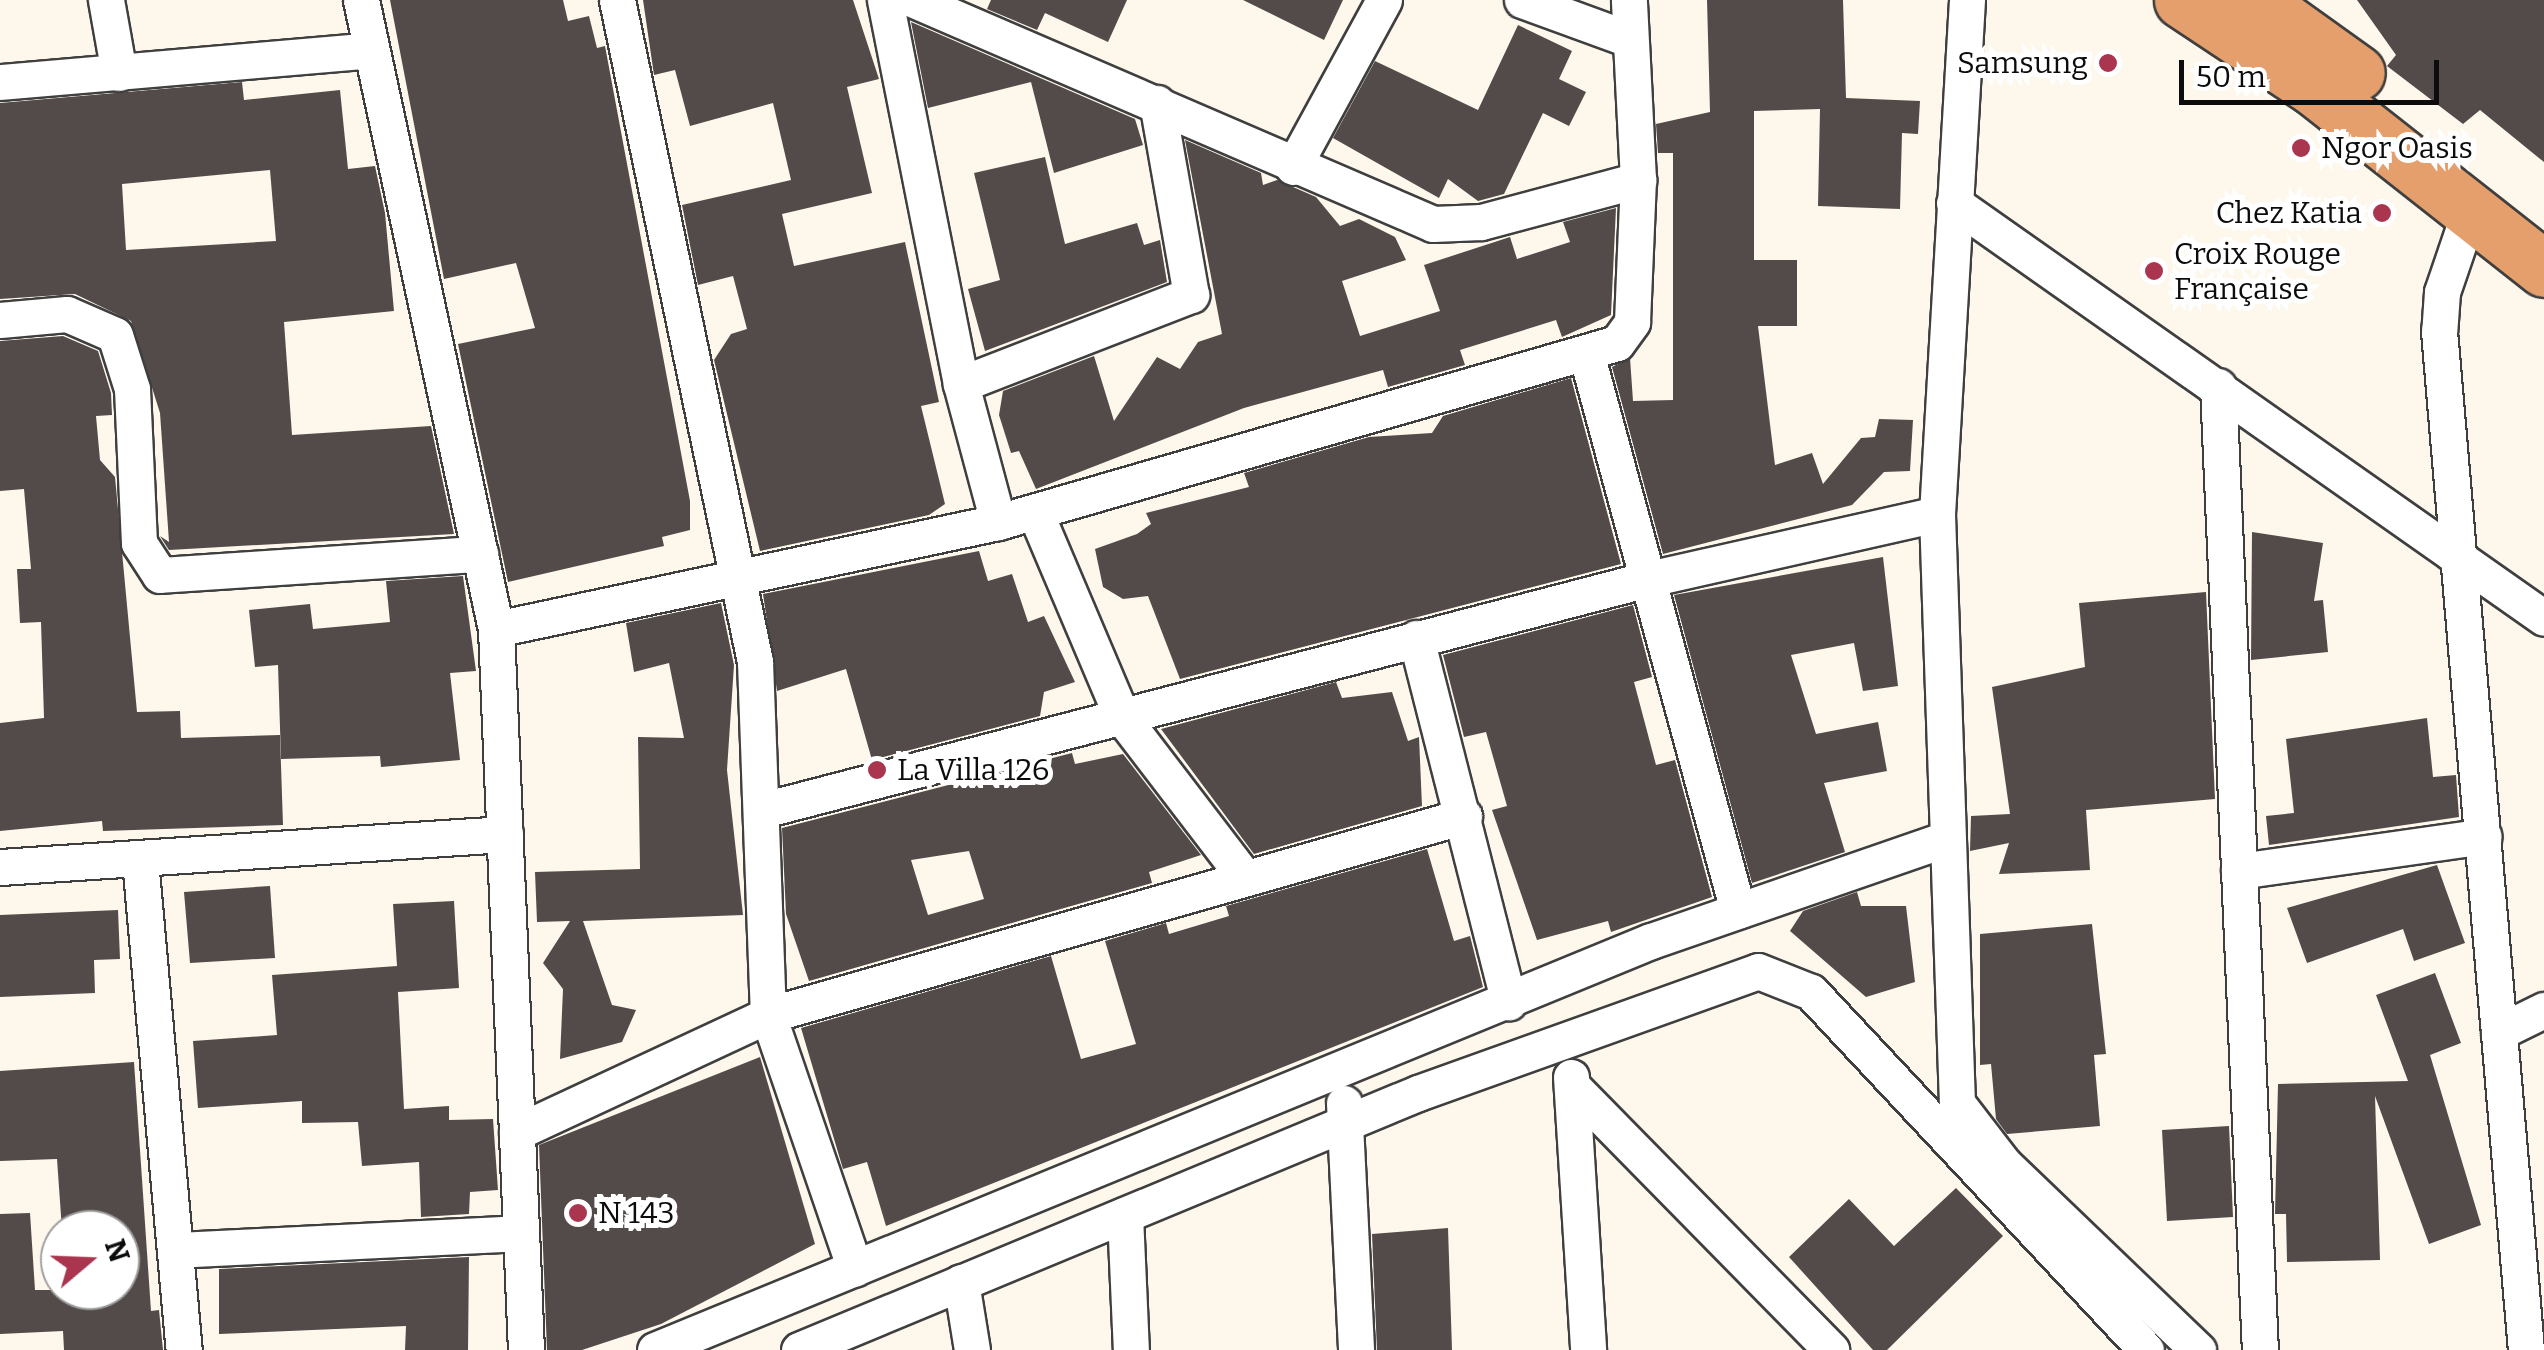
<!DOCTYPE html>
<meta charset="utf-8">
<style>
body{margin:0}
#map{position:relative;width:2544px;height:1350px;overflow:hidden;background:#fdf7ec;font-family:Bitter,serif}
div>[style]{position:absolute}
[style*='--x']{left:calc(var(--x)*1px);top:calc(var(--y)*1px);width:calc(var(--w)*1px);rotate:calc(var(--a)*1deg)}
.building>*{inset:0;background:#534b49}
.roads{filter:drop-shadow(2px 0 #3f3f3f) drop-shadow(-2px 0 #3f3f3f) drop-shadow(0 2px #3f3f3f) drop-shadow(0 -2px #3f3f3f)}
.minor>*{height:35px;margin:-17.5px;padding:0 17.5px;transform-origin:17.5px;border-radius:17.5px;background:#fff}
.trunk>*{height:55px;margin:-27.5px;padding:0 27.5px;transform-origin:27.5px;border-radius:27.5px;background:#e59f6c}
.dots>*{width:28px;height:28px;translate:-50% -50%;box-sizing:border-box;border:5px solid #fff;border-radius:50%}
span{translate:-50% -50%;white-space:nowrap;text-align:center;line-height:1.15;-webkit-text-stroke:10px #fff;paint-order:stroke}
.poi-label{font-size:30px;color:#0c0c0c}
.right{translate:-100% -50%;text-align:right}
.left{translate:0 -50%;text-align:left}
.north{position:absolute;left:40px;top:1210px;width:100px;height:100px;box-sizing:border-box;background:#fff;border:2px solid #9e9e9e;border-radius:50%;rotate:71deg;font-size:28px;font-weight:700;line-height:40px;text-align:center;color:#0c0c0c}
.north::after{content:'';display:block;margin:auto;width:35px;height:45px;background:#aa354f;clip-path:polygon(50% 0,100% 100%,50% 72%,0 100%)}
.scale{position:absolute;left:2179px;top:60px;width:260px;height:45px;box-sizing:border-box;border:5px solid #0c0c0c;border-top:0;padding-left:12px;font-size:30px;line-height:35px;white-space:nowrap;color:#0c0c0c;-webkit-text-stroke:8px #fff;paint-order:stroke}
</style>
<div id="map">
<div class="building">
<div style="clip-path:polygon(390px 0,563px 0,568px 21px,589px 16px,597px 48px,605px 46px,690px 501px,690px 530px,662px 537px,664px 546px,508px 582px,458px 344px,535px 328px,516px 263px,444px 279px)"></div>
<div style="clip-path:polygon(643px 0,853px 0,879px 79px,847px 87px,872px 193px,782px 214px,794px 266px,905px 242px,939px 402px,921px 406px,945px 504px,929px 515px,760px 551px,714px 360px,731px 334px,747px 329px,733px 276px,698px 285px,682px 205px,791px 180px,773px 103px,690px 126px,675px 70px,654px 75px)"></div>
<div style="clip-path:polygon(991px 0,1127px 0,1108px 42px,1045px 13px,1037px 30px,987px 9px)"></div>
<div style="clip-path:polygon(1243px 0,1343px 0,1324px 40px)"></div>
<div style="clip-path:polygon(1707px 0,1843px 0,1846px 98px,1920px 101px,1918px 134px,1902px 133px,1900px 209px,1818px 206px,1820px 109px,1754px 111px,1754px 260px,1797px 260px,1797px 326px,1758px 326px,1775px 465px,1812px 453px,1823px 484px,1861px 438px,1875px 437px,1879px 419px,1913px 420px,1910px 471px,1884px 472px,1852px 505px,1663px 554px,1612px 367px,1630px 358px,1633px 401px,1673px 400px,1673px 153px,1658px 153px,1656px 124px,1710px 112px)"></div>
<div style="clip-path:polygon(2357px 0,2544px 0,2544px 162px,2480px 110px,2463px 124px,2387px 66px,2396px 55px)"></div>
<div style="clip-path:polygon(911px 22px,1135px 119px,1143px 145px,1054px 173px,1031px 82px,928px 108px)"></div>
<div style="clip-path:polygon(1518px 25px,1572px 51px,1559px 79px,1586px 92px,1569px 126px,1543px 113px,1504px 194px,1478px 201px,1448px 179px,1439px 198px,1333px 138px,1375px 61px,1478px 110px)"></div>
<div style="clip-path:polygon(evenodd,242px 82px,244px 100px,340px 90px,348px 169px,375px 166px,385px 213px,394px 311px,284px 322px,292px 435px,431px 426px,454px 534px,169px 550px,160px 536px,169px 542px,160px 413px,131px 321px,75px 294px,0 299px,0 103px,242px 82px,270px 170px,276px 241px,126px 250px,122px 184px,270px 170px)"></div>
<div style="clip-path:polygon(1185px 140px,1261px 173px,1263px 185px,1277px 180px,1316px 197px,1340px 226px,1359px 219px,1395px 237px,1406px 260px,1342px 281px,1360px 336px,1440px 311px,1424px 265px,1510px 237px,1517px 259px,1570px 242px,1563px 222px,1616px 208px,1611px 315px,1562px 337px,1556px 320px,1460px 350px,1465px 365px,1388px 387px,1383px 370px,1244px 408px,1036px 489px,1019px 451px,1011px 453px,999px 415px,1003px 391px,1094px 356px,1114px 421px,1157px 357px,1180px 369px,1198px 342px,1222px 334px)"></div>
<div style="clip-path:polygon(1045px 157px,1065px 244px,1137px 223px,1144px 245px,1160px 240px,1167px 282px,985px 351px,968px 289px,1000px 280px,974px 173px)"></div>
<div style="clip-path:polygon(63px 336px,98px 351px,111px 393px,112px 415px,96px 416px,100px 460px,115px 477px,137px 712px,180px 711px,181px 738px,280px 735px,283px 825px,103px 831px,102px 821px,0 831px,0 723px,44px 718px,41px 622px,20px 623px,17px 569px,31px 569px,24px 489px,0 491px,0 341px)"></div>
<div style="clip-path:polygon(1571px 378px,1621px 564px,1180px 679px,1148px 596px,1123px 599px,1103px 587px,1095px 549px,1137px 534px,1151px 524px,1146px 513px,1249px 487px,1244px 473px,1369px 437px,1432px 433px,1443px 416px)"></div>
<div style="clip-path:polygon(2252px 532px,2323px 543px,2314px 601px,2323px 600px,2328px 652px,2251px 660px)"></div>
<div style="clip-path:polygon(979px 551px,988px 581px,1012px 574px,1028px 622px,1044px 616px,1075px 682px,1044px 692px,1040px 716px,872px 760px,846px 669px,777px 691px,763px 594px)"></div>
<div style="clip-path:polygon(1883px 557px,1898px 686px,1863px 691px,1854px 643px,1791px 655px,1816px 734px,1878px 722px,1887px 771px,1824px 783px,1845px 852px,1752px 883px,1674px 595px)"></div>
<div style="clip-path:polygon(463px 576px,476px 671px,450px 673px,460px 760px,381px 767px,380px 756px,281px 759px,278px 665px,255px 667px,249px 610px,310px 604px,313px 629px,390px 622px,386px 581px)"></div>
<div style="clip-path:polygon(2206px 592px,2215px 799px,2086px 810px,2090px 870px,1999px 874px,2009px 843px,1970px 851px,1971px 816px,2010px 814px,1992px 687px,2085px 667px,2079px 603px)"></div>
<div style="clip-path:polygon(721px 603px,734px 665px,727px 770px,743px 915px,583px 921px,612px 1005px,636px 1010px,622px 1042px,560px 1059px,563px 989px,543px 963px,570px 921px,537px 922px,535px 872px,640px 869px,638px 737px,684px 738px,669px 663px,634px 672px,626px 623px)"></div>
<div style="clip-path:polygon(1633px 605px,1652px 677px,1634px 682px,1656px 765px,1675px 760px,1712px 897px,1611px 932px,1608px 921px,1537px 940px,1492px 810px,1507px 806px,1486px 732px,1464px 737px,1443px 655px)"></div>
<div style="clip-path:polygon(1336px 682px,1342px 698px,1392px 692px,1408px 741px,1419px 737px,1422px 806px,1254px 854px,1161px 729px)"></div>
<div style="clip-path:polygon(2427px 718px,2433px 777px,2456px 775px,2459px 817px,2269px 845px,2266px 816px,2294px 813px,2286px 739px)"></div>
<div style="clip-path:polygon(evenodd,1072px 753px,1075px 764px,1123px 754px,1201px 855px,1149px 872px,1152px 883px,809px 981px,786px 914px,782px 828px,1072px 753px,969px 851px,984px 899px,928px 915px,911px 860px,969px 851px)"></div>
<div style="clip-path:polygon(1427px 849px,1454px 941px,1470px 936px,1483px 987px,886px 1226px,867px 1162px,843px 1169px,801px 1028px,1051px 956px,1081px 1059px,1136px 1044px,1105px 941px,1166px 923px,1169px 934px,1229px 916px,1226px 906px)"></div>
<div style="clip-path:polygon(2437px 865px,2465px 943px,2414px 961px,2403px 929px,2307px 963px,2287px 908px)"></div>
<div style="clip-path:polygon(270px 886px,275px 958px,190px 963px,184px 892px)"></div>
<div style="clip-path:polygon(1857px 892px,1861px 906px,1906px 906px,1915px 982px,1866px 997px,1790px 931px,1803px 911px)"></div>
<div style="clip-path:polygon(454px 901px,459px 988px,398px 992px,404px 1109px,449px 1106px,449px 1120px,493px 1119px,498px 1190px,470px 1192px,469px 1214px,421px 1217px,419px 1162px,362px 1166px,358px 1122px,302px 1123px,302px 1101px,198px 1108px,193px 1041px,277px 1035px,272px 975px,397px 966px,393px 904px)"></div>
<div style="clip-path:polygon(118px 910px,120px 959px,94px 960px,95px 993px,0 997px,0 915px)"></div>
<div style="clip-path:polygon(2092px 924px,2106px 1054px,2094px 1055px,2100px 1126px,2007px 1134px,1996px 1119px,1991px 1064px,1980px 1065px,1980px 934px)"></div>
<div style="clip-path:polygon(2435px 973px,2461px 1043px,2430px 1055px,2481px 1225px,2429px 1244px,2375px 1096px,2380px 1260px,2287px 1262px,2286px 1214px,2275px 1214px,2278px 1084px,2408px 1081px,2376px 995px)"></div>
<div style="clip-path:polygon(760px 1057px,815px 1244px,661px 1324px,582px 1350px,547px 1350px,539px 1145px)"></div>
<div style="clip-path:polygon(134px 1062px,151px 1311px,159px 1310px,163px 1350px,64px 1350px,63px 1331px,0 1334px,0 1214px,30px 1213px,35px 1290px,120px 1290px,120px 1230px,62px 1230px,57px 1159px,0 1161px,0 1071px)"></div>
<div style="clip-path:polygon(2229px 1126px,2233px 1217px,2167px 1221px,2162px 1130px)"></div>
<div style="clip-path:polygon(1956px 1188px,2003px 1236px,1887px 1350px,1873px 1350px,1789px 1257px,1849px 1199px,1894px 1246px)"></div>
<div style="clip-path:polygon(1448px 1228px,1452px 1350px,1377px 1350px,1372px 1234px)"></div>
<div style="clip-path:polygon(469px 1257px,468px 1350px,405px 1350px,406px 1326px,219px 1334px,219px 1269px)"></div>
</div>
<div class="roads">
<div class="minor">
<div style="--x:106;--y:0;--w:74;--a:79.9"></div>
<div style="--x:361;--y:0;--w:643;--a:77.89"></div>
<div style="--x:496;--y:629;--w:722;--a:87.62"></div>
<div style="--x:617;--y:0;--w:676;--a:78.22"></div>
<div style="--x:755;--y:662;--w:353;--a:87.9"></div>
<div style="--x:768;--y:1015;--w:268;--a:71.1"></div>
<div style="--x:885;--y:0;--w:391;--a:78.8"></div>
<div style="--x:961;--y:384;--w:143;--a:75"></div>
<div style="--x:914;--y:0;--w:565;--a:23.34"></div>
<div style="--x:1433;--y:224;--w:48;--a:-2.4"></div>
<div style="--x:1481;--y:222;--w:163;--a:-15"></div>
<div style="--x:1522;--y:0;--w:111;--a:20.1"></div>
<div style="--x:1967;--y:0;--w:515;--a:93.34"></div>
<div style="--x:1937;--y:514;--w:589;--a:88.06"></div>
<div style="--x:1957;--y:1103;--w:77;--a:52.4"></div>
<div style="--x:2004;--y:1164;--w:269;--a:43.8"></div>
<div style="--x:0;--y:82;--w:372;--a:-4.9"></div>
<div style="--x:1293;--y:167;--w:190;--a:-61.4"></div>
<div style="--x:1954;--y:203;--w:721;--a:35.12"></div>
<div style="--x:2471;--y:207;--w:90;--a:108.8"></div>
<div style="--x:2442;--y:292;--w:39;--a:94"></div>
<div style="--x:2439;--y:331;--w:1023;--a:85.12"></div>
<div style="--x:0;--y:320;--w:67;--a:-5.1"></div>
<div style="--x:67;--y:314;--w:52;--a:23.6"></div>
<div style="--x:115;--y:335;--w:57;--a:72.5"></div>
<div style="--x:132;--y:389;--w:154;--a:87.4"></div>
<div style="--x:139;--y:543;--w:38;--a:57"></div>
<div style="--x:160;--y:575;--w:321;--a:-3.8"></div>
<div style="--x:1586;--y:353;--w:578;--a:74.76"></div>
<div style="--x:961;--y:384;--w:247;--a:-21.2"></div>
<div style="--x:1191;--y:295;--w:195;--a:-100"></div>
<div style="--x:2218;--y:386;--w:965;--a:87.51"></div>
<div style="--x:1035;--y:512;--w:223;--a:67"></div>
<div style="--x:1122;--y:717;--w:199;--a:52.6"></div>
<div style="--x:496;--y:629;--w:513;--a:-12.03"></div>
<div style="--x:998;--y:522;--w:644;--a:-16.13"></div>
<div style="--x:1617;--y:343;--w:26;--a:-54"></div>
<div style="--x:1632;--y:322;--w:142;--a:-87.6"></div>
<div style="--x:1638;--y:180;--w:180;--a:-92.9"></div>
<div style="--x:1416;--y:638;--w:376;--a:75.7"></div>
<div style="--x:763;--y:810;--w:911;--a:-14.63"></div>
<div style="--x:1644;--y:580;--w:300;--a:-12.7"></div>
<div style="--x:140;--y:860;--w:492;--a:84.9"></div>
<div style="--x:0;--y:867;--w:506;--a:-3.74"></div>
<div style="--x:2239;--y:871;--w:247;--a:-8.1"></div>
<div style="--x:2499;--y:1032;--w:50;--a:-26.1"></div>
<div style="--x:1571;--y:1077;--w:274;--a:86.4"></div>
<div style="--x:1572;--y:1086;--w:370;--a:45.5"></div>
<div style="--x:1344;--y:1103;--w:247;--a:87.2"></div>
<div style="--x:517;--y:1132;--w:277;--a:-25"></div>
<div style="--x:768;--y:1015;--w:724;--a:-15.96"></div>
<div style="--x:1125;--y:1215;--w:135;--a:87.5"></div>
<div style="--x:175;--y:1250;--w:346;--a:-2.8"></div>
<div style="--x:961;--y:1282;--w:69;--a:80.8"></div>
<div style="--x:655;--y:1350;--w:1077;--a:-22.33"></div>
<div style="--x:1651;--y:941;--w:309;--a:-19.1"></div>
<div style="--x:799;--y:1350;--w:670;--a:-22.55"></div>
<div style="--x:1418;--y:1093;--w:361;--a:-19.7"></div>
<div style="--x:1758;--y:971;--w:57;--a:21.6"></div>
<div style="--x:1811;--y:992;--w:490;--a:46.9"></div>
</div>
<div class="trunk">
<div style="--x:2182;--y:0;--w:157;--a:33.6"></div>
<div style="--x:2313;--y:87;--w:294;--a:38.2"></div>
<div style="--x:2255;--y:0;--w:125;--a:35.6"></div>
</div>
</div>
<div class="dots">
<div style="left:2108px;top:63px;background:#aa354f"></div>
<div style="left:2301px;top:148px;background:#aa354f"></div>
<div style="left:2382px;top:213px;background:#aa354f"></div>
<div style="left:2154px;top:271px;background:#aa354f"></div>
<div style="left:877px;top:770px;background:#aa354f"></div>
<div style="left:578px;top:1213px;background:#aa354f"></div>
</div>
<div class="poi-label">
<span class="right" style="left:2088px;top:63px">Samsung</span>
<span class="left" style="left:2321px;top:148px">Ngor Oasis</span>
<span class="right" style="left:2362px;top:213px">Chez Katia</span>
<span class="left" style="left:2174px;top:271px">Croix Rouge<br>Française</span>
<span class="left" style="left:897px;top:770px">La Villa 126</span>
<span class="left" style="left:598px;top:1213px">N 143</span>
</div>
<div class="north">N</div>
<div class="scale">50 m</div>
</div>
